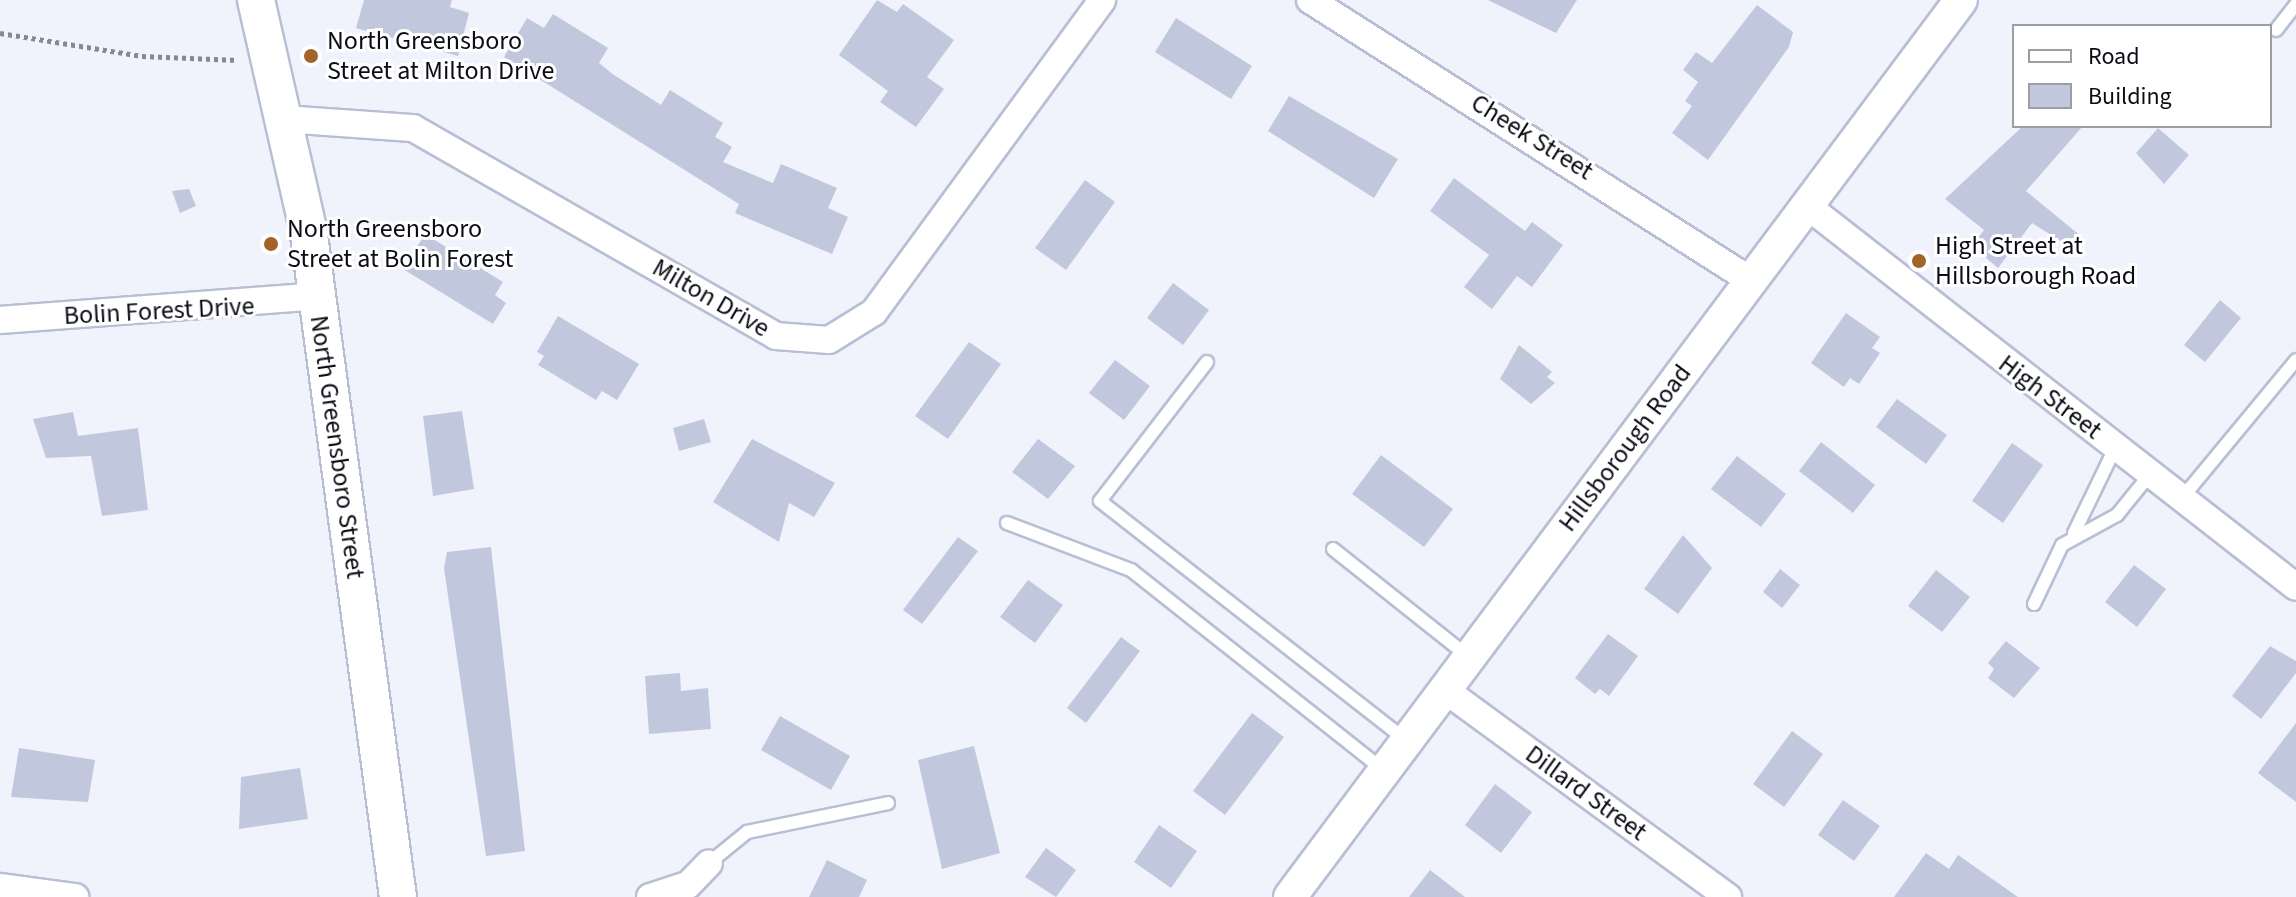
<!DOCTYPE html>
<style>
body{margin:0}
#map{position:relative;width:2296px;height:897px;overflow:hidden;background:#f0f3fc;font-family:"Source Sans 3",sans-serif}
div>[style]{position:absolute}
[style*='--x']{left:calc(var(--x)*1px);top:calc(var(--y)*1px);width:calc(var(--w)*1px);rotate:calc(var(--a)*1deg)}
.building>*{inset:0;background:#c1c8de}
.path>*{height:5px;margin-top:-2.5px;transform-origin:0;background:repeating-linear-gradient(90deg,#878991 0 4px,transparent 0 8px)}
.roads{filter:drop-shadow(2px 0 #b8bfd4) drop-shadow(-2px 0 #b8bfd4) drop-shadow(0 2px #b8bfd4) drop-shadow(0 -2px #b8bfd4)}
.service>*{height:12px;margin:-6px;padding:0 6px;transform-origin:6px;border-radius:6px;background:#fff}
.minor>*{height:26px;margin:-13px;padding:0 13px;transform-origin:13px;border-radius:13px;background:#fff}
.tertiary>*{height:32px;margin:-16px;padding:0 16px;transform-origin:16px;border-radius:16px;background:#fff}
.secondary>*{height:36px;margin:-18px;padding:0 18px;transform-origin:18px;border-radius:18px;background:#fff}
.dots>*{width:22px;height:22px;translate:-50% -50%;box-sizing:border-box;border:4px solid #fff;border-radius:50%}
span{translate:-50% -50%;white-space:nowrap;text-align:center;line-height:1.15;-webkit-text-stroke:6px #fff;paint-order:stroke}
.poi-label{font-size:26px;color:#0b0d14}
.left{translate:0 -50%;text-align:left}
.street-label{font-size:26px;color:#0b0d14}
.legend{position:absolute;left:2012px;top:24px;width:260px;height:104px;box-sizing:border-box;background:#fff;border:2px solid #9d9ea1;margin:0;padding:10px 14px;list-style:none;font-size:24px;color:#0b0d14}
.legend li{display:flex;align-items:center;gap:16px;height:40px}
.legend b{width:40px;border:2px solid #9d9ea1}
</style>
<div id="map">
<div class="building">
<div style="clip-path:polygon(364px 0,452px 0,450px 7px,469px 13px,458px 56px,356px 28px)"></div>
<div style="clip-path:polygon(877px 0,897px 12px,903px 4px,954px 40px,927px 77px,944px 89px,916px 127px,880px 102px,888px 91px,839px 55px)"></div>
<div style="clip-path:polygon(1488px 0,1577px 0,1556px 33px)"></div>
<div style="clip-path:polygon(1757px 5px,1793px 32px,1789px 47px,1708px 160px,1672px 133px,1692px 106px,1685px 101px,1698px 82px,1683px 70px,1696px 52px,1712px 63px)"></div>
<div style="clip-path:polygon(553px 14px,608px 48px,599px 63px,614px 75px,661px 105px,670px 90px,723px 123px,715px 137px,732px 147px,723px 162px,773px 183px,781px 164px,837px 188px,828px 208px,848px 217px,832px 254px,735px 213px,739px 204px,504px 57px,527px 18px,544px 28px)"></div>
<div style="clip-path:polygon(1176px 18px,1252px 66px,1231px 99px,1155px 52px)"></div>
<div style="clip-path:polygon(1289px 96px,1398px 159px,1374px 198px,1268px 131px)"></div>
<div style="clip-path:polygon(2023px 126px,2083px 126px,2026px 191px,2082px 237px,2073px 249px,2032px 223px,1998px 268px,1972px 246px,1984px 230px,1945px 199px)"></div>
<div style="clip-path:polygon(2158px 128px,2189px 155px,2164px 184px,2136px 153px)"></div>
<div style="clip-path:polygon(1454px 178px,1525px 231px,1532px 222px,1563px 245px,1532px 287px,1517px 276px,1492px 309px,1464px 287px,1489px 255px,1430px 211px)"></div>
<div style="clip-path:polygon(1085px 180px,1115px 202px,1066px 270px,1035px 248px)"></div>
<div style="clip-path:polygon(189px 189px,196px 206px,180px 213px,172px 191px)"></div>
<div style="clip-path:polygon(425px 234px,503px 282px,495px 295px,506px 303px,493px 324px,403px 269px)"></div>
<div style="clip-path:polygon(1173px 283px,1209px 310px,1183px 345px,1147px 318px)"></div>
<div style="clip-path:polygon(2220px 300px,2241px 318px,2205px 362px,2184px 345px)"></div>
<div style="clip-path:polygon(1846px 313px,1880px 337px,1872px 348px,1880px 353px,1859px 384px,1850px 378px,1844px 387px,1811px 363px)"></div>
<div style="clip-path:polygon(558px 316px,639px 364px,617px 400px,602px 391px,596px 400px,538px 365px,544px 356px,537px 352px)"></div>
<div style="clip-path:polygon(969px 342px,1001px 364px,948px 439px,915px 416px)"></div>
<div style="clip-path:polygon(1519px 345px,1552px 372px,1547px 377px,1555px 383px,1531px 404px,1500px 379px)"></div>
<div style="clip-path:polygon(1115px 360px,1150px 386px,1124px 420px,1089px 393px)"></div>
<div style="clip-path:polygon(1897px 399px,1947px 435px,1926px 464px,1876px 427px)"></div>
<div style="clip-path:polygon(462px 411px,474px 489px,433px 496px,423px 416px)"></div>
<div style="clip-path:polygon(73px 412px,78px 436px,138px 428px,148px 510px,102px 516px,91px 456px,46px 458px,33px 419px)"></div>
<div style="clip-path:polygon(704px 419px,711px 442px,679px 451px,673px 428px)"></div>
<div style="clip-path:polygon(752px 439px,835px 483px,814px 517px,789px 503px,779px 542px,713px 502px)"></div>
<div style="clip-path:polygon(1038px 439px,1075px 466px,1048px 499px,1012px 472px)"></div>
<div style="clip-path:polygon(1821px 442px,1875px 485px,1853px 513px,1799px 471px)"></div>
<div style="clip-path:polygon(2012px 443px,2043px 465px,2003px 523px,1972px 501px)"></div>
<div style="clip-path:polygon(1381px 455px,1453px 509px,1424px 547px,1352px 494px)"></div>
<div style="clip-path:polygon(1737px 456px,1786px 494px,1761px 527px,1711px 489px)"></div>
<div style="clip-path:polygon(1683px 535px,1712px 568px,1678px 614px,1644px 589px)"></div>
<div style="clip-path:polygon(958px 537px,978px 551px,922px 624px,903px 610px)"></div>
<div style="clip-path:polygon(491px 547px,525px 851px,486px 856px,444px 568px,447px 552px)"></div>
<div style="clip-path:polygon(2134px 565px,2166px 589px,2137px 627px,2105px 602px)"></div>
<div style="clip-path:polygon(1780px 569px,1800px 585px,1782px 608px,1763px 592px)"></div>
<div style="clip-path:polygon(1936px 570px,1970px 597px,1942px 632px,1908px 606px)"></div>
<div style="clip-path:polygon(1028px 580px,1063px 605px,1035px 643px,1000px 617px)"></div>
<div style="clip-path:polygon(1608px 634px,1638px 656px,1609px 696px,1600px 689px,1595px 694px,1575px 678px)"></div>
<div style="clip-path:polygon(1121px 637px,1140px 651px,1086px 723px,1067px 708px)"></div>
<div style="clip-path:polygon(2006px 641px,2040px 668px,2014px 698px,1988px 678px,1994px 669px,1988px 663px)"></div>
<div style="clip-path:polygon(2270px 646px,2296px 661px,2296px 673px,2261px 719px,2232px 696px)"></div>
<div style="clip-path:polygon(680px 673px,681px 691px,708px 688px,711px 729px,649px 734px,645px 676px)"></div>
<div style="clip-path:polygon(1252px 713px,1284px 737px,1225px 815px,1193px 791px)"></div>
<div style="clip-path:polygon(780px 716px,850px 756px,831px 790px,761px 750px)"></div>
<div style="clip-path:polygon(2296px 723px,2296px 802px,2258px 773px)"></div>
<div style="clip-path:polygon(1792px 731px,1823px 754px,1784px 807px,1753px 784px)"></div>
<div style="clip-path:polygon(974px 746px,1000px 853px,942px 869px,918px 760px)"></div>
<div style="clip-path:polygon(19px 748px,95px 760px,88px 802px,11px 797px)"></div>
<div style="clip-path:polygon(300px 768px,308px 819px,239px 829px,241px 777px)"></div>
<div style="clip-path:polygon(1495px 784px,1532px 812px,1501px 853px,1465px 825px)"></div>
<div style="clip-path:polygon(1843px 800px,1880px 826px,1854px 861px,1818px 835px)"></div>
<div style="clip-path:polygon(1159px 825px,1197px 851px,1171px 888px,1134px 862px)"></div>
<div style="clip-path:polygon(1046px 848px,1076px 870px,1056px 897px,1025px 877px)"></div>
<div style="clip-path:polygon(1926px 853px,1949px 869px,1958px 855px,2018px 897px,1894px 897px)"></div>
<div style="clip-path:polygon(827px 860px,867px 880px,859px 897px,809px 897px)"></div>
<div style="clip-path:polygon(1430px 870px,1465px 897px,1409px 897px)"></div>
</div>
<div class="path">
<div style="--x:0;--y:33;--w:144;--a:9.2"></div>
<div style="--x:142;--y:56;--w:96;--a:2.4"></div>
</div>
<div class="roads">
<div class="service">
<div style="--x:2276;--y:30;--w:33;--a:-52"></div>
<div style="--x:1207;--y:362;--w:175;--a:127.6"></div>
<div style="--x:1100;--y:501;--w:387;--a:38"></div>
<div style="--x:2182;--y:498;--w:179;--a:-50.4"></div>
<div style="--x:1007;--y:523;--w:133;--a:20.8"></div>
<div style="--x:1131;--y:570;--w:320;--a:38.4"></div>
<div style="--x:2074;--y:533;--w:97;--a:-64.2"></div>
<div style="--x:1333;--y:549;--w:174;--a:38.5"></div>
<div style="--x:2034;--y:604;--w:65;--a:-64.6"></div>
<div style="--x:2062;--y:545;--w:63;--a:-28.6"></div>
<div style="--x:2117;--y:515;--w:54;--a:-51"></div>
<div style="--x:709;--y:863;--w:49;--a:-39.2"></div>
<div style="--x:747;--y:832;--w:144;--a:-11.6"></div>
</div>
<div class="minor">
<div style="--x:1310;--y:0;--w:522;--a:32.47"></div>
<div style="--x:283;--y:119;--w:130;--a:4"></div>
<div style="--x:413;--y:128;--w:418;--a:29.8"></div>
<div style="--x:776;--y:336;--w:53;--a:4.3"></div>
<div style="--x:829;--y:340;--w:53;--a:-31.9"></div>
<div style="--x:874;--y:312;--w:386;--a:-53.8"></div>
<div style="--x:1806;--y:205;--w:621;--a:37.94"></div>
<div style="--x:0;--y:320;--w:318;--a:-4.3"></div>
<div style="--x:1445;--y:690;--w:351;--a:36.2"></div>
<div style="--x:0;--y:887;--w:76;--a:7.6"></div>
<div style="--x:650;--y:897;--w:40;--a:-18"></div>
<div style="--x:688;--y:885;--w:30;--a:-46"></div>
</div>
<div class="tertiary">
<div style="--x:1290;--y:897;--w:1120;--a:-53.2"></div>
</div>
<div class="secondary">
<div style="--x:256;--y:0;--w:234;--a:77.2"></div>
<div style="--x:308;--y:228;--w:675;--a:82.34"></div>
</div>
</div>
<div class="dots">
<div style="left:311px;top:56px;background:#a26429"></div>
<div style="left:271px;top:244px;background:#a26429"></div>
<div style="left:1919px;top:261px;background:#a26429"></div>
</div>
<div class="poi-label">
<span class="left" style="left:327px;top:56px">North Greensboro<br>Street at Milton Drive</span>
<span class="left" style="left:287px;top:244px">North Greensboro<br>Street at Bolin Forest</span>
<span class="left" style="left:1935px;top:261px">High Street at<br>Hillsborough Road</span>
</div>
<div class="street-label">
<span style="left:1532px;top:137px;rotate:32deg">Cheek Street</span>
<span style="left:711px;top:298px;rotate:30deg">Milton Drive</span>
<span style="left:159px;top:311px;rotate:-3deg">Bolin Forest Drive</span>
<span style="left:2050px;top:397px;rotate:37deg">High Street</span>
<span style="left:337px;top:447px;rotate:82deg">North Greensboro Street</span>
<span style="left:1625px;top:448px;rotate:-53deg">Hillsborough Road</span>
<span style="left:1586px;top:793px;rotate:36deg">Dillard Street</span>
</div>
<ul class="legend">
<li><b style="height:10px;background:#fff"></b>Road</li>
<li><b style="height:22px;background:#c1c8de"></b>Building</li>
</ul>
</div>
